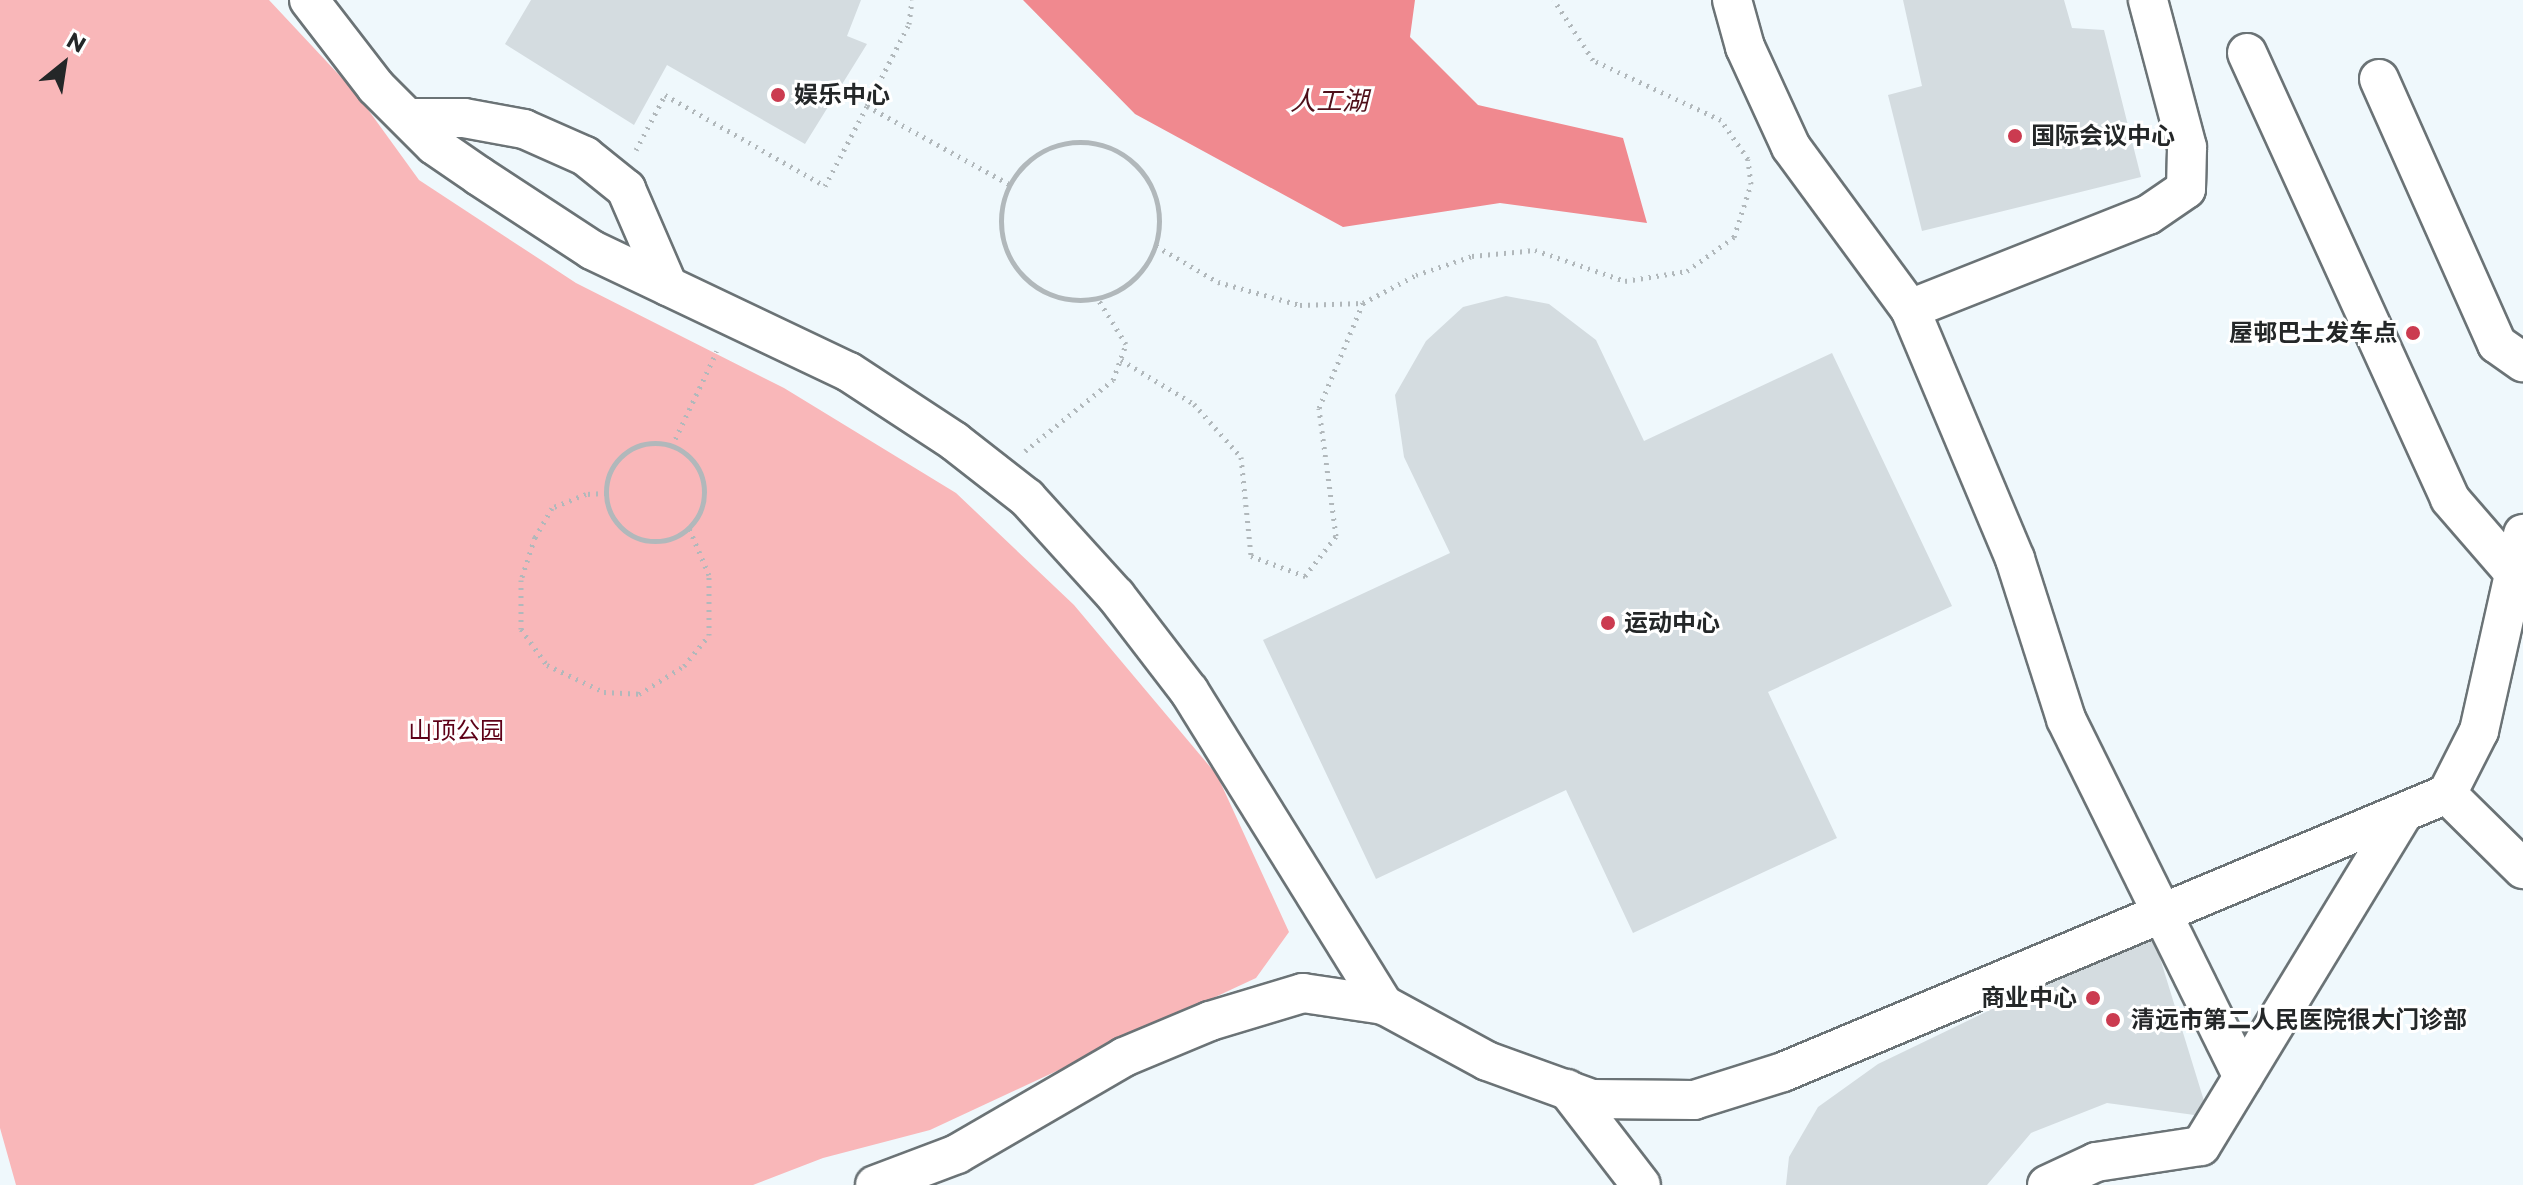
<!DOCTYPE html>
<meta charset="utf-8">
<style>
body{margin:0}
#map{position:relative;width:2523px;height:1185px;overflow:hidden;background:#eff8fc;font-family:Montserrat,"Noto Sans SC",sans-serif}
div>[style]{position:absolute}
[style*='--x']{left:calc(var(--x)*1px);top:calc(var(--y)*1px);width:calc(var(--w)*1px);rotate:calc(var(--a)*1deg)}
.green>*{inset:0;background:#f9b7b9}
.water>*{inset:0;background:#f0898f}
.building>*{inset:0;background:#d4dce0}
.path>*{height:5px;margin-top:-2.5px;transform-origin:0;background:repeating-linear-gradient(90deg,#b1b8bb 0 2px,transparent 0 8px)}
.path>.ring{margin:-2.5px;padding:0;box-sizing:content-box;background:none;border:5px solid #b1b8bb;border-radius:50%}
.roads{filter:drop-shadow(2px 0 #6b7376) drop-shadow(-2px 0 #6b7376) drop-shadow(0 2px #6b7376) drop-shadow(0 -2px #6b7376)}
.minor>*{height:38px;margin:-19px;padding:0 19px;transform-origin:19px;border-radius:19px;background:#fff}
.dots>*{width:22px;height:22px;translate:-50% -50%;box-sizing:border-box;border:4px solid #fff;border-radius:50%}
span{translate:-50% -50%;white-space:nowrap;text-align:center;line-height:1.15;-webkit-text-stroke:6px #fff;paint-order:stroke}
.poi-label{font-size:24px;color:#242728;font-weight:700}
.left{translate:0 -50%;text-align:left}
.right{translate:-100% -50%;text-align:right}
.park-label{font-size:24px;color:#5e0017}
.water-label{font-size:26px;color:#4f101a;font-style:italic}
.north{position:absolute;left:24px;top:24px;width:80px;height:80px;-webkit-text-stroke:6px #fff;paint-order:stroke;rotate:30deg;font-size:22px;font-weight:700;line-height:32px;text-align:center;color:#242728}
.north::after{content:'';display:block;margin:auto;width:28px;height:36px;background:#242728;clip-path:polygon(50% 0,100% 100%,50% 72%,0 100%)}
</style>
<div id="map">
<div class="green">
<div style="clip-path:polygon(0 0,269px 0,356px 93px,419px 180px,576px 283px,784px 388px,956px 493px,1074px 605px,1217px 775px,1289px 932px,1256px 978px,930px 1130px,823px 1158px,753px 1185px,16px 1185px,0 1128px)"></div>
</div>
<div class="water">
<div style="clip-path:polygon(1023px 0,1415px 0,1410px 37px,1478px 105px,1623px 138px,1647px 223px,1500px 203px,1343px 227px,1135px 114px)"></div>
</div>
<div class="building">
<div style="clip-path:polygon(531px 0,861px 0,847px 36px,867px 44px,805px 144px,667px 65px,634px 125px,505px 44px)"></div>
<div style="clip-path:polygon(1903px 0,2064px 0,2072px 28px,2104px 30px,2141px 177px,1922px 231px,1888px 95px,1922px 86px)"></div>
<div style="clip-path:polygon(1506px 296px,1549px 304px,1596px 340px,1644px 441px,1832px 353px,1952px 606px,1768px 692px,1837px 838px,1633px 933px,1566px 790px,1376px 879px,1263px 640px,1450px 553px,1404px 457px,1395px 395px,1426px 341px,1463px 307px)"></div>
<div style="clip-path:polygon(2152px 932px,2209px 1117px,2107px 1103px,2031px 1133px,1987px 1185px,1786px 1185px,1789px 1157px,1818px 1107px,1878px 1064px)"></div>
</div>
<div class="path">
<div style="--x:867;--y:106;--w:92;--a:-62.9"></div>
<div style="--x:909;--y:24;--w:24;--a:-83"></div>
<div class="ring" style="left:1001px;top:142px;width:153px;height:153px"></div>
<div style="--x:636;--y:150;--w:62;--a:-62.2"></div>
<div style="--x:665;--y:95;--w:184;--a:29.6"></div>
<div style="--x:825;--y:186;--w:90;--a:-62.3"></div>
<div style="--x:867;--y:106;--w:162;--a:28.8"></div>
<div style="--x:1156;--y:246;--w:72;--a:30.1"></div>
<div style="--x:1218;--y:282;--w:85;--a:15.7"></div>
<div style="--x:1300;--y:305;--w:63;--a:-1.8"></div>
<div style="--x:1363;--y:303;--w:60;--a:-27.8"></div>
<div style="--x:1416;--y:275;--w:59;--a:-18.7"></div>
<div style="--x:1472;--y:256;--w:63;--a:-5.4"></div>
<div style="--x:1535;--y:250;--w:95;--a:19"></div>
<div style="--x:1625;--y:281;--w:63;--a:-9.2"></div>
<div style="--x:1687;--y:271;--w:58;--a:-35.9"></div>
<div style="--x:1734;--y:237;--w:56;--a:-72.2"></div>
<div style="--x:1751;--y:184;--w:25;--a:-97"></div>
<div style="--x:1748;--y:159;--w:47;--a:-124.7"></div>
<div style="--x:1721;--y:120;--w:141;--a:-154.9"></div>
<div style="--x:1593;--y:60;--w:72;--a:-123"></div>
<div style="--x:1121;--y:360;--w:85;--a:31.1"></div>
<div style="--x:1194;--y:404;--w:71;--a:48.4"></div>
<div style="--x:1241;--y:457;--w:100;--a:84.2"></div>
<div style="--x:1251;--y:556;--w:58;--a:20.3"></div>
<div style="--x:1305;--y:576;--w:51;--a:-52.2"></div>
<div style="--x:1336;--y:536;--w:129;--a:-97.6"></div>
<div style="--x:1319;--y:408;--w:114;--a:-67.3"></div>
<div class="ring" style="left:606px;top:443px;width:93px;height:93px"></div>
<div style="--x:672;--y:446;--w:105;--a:-64.7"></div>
<div style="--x:1025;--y:451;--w:113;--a:-38.9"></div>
<div style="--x:1113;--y:380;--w:38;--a:-70"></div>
<div style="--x:1126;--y:344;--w:53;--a:-121.9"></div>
<div style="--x:606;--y:493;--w:20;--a:177"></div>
<div style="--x:586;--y:494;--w:37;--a:158"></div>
<div style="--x:552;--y:508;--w:34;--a:120"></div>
<div style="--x:535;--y:537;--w:45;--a:108"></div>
<div style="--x:521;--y:580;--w:49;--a:90"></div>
<div style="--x:521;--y:629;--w:44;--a:54.2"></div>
<div style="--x:547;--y:665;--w:63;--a:25.3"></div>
<div style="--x:604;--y:692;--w:35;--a:3"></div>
<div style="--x:639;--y:694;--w:53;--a:-31.9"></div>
<div style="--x:684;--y:666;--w:40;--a:-51"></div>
<div style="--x:709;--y:635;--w:60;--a:-90"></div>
<div style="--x:709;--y:575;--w:51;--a:-113.1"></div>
</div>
<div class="roads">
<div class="minor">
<div style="--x:309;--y:0;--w:110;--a:52.4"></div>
<div style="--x:376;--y:87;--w:82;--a:45"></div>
<div style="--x:434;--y:145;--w:55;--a:34.6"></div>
<div style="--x:479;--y:176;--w:135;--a:33.2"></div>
<div style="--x:592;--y:250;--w:284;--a:25.4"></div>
<div style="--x:849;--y:372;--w:126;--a:33.3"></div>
<div style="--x:954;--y:441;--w:93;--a:38"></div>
<div style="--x:1027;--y:498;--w:132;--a:47.8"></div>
<div style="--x:1116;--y:596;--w:120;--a:52.5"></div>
<div style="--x:1189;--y:691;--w:370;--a:58.2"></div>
<div style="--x:1384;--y:1005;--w:117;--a:28.5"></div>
<div style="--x:1487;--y:1061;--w:112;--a:19.9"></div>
<div style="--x:1592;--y:1099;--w:102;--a:0.6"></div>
<div style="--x:1694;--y:1100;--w:93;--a:-17.5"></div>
<div style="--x:1783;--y:1072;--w:720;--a:-22.72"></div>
<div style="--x:2447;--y:794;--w:71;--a:-63.1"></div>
<div style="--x:2479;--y:731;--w:202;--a:-77.4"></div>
<div style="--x:1732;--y:0;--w:49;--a:74.5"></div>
<div style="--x:1745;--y:47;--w:110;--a:65.3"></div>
<div style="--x:1791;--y:147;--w:201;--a:53.7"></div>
<div style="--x:1910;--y:309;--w:271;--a:67.2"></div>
<div style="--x:2015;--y:559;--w:168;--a:72.3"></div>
<div style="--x:2066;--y:719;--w:399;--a:63.7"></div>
<div style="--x:2247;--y:53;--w:490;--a:65.5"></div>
<div style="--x:2450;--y:499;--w:98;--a:49.1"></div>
<div style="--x:2379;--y:79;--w:290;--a:66"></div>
<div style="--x:2497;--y:344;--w:32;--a:35"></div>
<div style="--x:408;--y:118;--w:56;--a:0"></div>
<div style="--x:464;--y:118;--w:61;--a:10.4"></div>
<div style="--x:524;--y:129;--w:67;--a:23.9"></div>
<div style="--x:585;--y:156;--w:53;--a:38.8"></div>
<div style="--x:626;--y:189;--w:106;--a:66.6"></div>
<div style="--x:1910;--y:309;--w:256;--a:-21.6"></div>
<div style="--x:2148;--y:215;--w:46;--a:-34.4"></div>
<div style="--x:2186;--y:189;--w:42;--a:-88.6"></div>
<div style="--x:2187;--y:147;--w:152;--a:-104.9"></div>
<div style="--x:2447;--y:794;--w:107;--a:44.6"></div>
<div style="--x:1567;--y:1089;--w:121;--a:52.4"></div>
<div style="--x:875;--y:1185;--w:88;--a:-20.7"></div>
<div style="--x:957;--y:1154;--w:193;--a:-30.1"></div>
<div style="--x:1124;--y:1057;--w:93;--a:-22.7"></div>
<div style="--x:1210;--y:1021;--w:97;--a:-16.8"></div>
<div style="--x:1303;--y:993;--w:82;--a:8.4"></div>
<div style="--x:2047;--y:1185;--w:54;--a:-25.1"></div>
<div style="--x:2096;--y:1162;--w:106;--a:-8.7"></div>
<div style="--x:2201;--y:1146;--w:386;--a:-58.7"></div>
</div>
</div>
<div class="dots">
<div style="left:778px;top:95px;background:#cb3b50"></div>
<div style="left:2015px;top:136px;background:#cb3b50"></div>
<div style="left:2413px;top:333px;background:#cb3b50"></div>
<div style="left:1608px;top:623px;background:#cb3b50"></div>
<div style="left:2093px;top:998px;background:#cb3b50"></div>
<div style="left:2113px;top:1020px;background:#cb3b50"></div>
</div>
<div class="poi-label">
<span class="left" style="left:794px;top:95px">娱乐中心</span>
<span class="left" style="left:2031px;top:136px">国际会议中心</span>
<span class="right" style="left:2397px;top:333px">屋邨巴士发车点</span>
<span class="left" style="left:1624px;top:623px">运动中心</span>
<span class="right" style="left:2077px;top:998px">商业中心</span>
<span class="left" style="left:2131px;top:1020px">清远市第二人民医院很大门诊部</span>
</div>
<div class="park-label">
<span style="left:456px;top:731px">山顶公园</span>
</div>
<div class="water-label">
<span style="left:1329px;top:102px">人工湖</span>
</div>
<div class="north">N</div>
</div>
